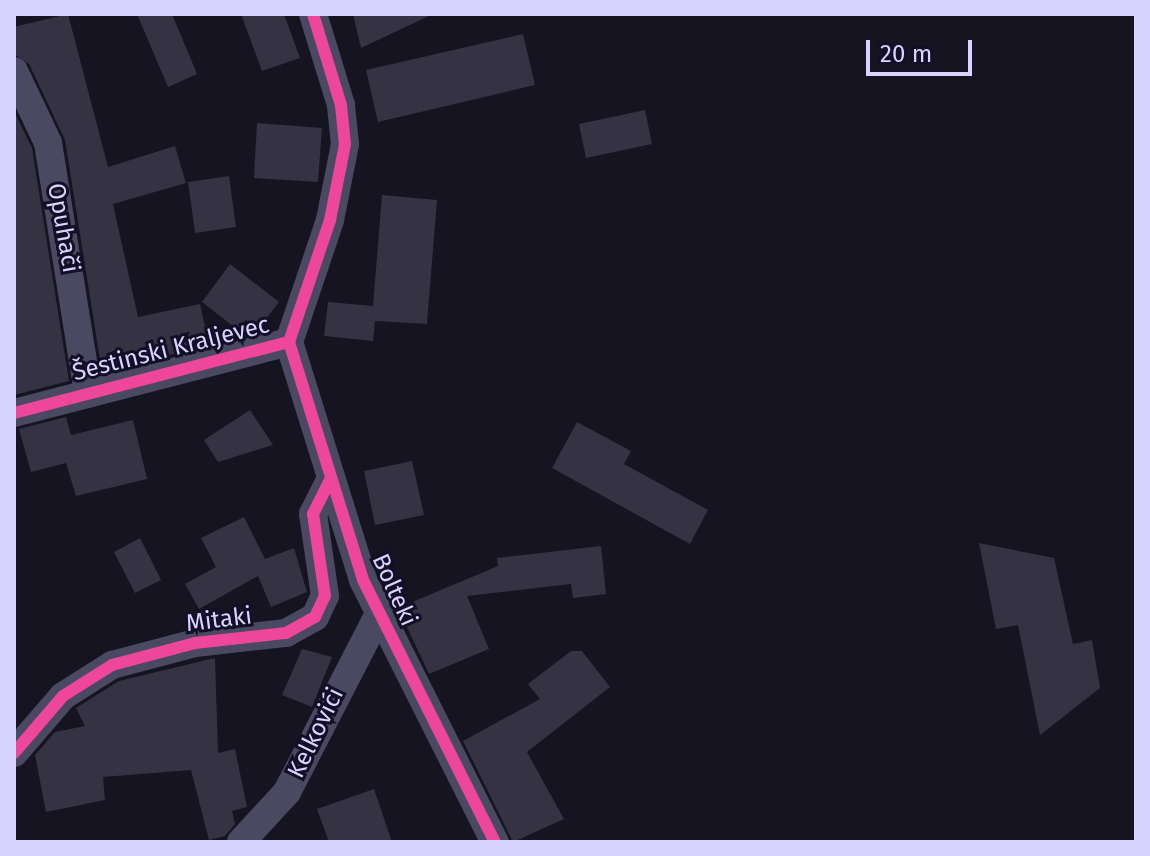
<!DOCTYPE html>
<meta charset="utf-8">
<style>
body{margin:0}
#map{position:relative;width:1150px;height:856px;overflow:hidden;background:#161421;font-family:"Fira Sans",sans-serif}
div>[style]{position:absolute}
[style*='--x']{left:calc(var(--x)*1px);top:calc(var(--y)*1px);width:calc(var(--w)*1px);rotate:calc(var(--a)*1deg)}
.building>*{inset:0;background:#343243}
.minor>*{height:28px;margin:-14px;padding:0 14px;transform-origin:14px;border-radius:14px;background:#4a4962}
.cycleway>*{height:12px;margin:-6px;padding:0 6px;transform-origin:6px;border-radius:6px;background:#ed469a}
span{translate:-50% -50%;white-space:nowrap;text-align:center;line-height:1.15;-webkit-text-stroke:6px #130f26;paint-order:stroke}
.street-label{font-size:24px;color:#d9d4ff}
.frame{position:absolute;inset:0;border:16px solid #d9d4ff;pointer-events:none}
.scale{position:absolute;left:866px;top:40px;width:106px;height:36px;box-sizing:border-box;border:4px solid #d9d4ff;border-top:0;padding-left:10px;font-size:24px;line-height:28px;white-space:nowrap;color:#d9d4ff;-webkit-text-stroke:6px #130f26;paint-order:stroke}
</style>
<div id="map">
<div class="building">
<div style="clip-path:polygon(68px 14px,108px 167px,175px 146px,186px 183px,113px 204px,138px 317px,200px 304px,209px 345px,102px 372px,65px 140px,29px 64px,14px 54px,14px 27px)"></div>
<div style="clip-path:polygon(137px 14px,172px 14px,197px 74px,168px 87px)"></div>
<div style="clip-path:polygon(241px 14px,284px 14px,300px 58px,262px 71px)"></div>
<div style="clip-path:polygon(353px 14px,433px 14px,361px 48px)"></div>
<div style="clip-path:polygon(523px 34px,535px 85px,378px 122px,366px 70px)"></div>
<div style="clip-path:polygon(645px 110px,652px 144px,586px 158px,579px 124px)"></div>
<div style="clip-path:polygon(14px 111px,32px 148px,69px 381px,14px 395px)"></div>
<div style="clip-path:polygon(257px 123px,322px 128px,318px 182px,254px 178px)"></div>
<div style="clip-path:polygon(229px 176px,236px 227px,195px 233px,188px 182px)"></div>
<div style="clip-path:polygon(382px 195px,437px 200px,427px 324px,375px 321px,373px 341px,324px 336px,328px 302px,373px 306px)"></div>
<div style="clip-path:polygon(230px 264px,279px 302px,258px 329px,246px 320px,238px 330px,202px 302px)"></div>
<div style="clip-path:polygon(250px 410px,273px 445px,218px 462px,204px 440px)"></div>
<div style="clip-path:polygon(66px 417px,71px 435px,133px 420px,147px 479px,76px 496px,66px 463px,31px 472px,19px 429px)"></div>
<div style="clip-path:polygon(577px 422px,631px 451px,624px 464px,708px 510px,690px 544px,552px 468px)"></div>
<div style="clip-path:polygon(412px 461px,424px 515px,375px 525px,364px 471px)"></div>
<div style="clip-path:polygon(244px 517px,265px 559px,294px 548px,307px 592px,271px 607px,258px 576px,199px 609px,185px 584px,216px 567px,201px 538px)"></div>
<div style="clip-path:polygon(140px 538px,161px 580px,135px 593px,114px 552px)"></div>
<div style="clip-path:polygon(979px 543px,1054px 558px,1073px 644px,1092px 640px,1100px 688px,1040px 735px,1018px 625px,996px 629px)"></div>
<div style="clip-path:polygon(601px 546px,606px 594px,573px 598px,571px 584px,467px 596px,489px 649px,429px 674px,398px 608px,498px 566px,497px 558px)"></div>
<div style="clip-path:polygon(302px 649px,332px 657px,312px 707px,282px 695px)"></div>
<div style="clip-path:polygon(571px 651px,582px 651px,610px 687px,527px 752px,564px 819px,513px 842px,463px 741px,540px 699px,528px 684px)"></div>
<div style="clip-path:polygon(215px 658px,218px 753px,235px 749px,247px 807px,232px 811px,235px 824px,225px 836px,209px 840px,191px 770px,103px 777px,105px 800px,46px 812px,35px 755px,55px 732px,85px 726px,76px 708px,119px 681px)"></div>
<div style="clip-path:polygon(374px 789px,392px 842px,329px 842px,317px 809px)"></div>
</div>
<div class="minor">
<div style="--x:14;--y:71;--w:80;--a:64.7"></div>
<div style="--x:48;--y:143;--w:252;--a:80.9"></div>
<div style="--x:289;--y:342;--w:249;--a:72.7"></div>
<div style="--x:363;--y:580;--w:293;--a:63.3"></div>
<div style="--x:14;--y:413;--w:284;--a:-14.5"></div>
<div style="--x:289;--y:342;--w:129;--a:-71.4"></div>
<div style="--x:330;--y:220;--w:77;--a:-78.8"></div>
<div style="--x:345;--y:144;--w:39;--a:-96"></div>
<div style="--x:341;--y:105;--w:95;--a:-107.1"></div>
<div style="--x:14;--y:753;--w:75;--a:-49.3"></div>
<div style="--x:63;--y:696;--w:58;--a:-32.3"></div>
<div style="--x:112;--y:665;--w:86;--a:-14.8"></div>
<div style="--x:195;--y:643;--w:92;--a:-6.3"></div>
<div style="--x:286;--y:633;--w:33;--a:-29"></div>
<div style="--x:315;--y:617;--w:23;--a:-65"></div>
<div style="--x:325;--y:596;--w:83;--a:-98.3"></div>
<div style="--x:313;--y:514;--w:40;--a:-63.4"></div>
<div style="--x:241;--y:842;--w:68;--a:-47.4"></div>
<div style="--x:287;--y:792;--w:198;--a:-62.7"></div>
</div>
<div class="cycleway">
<div style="--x:289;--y:342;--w:249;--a:72.7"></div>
<div style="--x:363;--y:580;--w:293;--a:63.3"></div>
<div style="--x:14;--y:413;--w:284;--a:-14.5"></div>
<div style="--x:289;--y:342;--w:129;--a:-71.4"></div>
<div style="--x:330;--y:220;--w:77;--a:-78.8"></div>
<div style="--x:345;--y:144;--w:39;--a:-96"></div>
<div style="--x:341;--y:105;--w:95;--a:-107.1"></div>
<div style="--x:14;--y:753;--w:75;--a:-49.3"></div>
<div style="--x:63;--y:696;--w:58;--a:-32.3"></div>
<div style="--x:112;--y:665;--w:86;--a:-14.8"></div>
<div style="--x:195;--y:643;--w:92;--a:-6.3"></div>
<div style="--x:286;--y:633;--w:33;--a:-29"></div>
<div style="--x:315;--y:617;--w:23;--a:-65"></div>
<div style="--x:325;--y:596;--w:83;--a:-98.3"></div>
<div style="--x:313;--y:514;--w:40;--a:-63.4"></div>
</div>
<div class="street-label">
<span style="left:63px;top:228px;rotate:80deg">Opuhači</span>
<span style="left:171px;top:349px;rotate:-14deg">Šestinski Kraljevec</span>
<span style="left:394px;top:590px;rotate:66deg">Bolteki</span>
<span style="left:219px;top:620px;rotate:-7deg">Mitaki</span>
<span style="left:316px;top:733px;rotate:-64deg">Kelkovići</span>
</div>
<div class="frame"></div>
<div class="scale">20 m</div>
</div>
